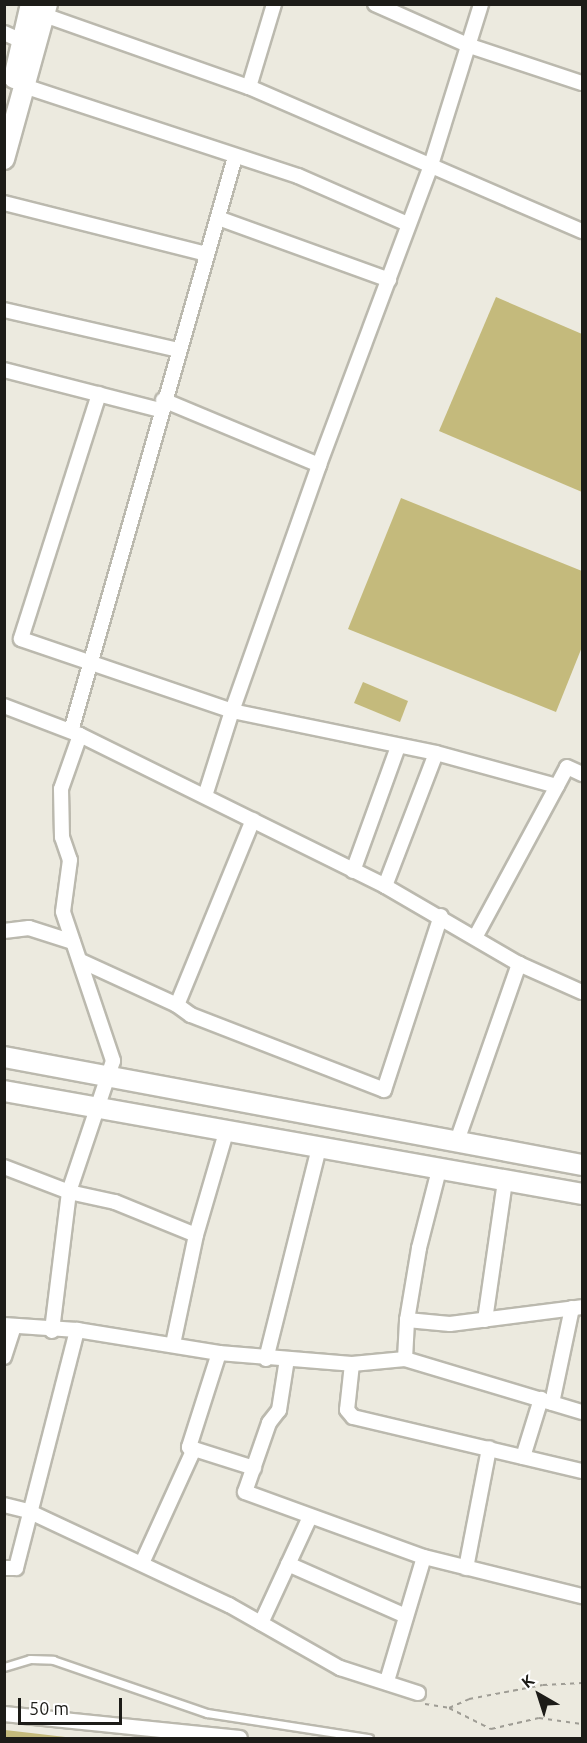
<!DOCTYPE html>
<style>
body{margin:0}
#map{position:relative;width:587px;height:1743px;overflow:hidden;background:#eceadf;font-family:Ubuntu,sans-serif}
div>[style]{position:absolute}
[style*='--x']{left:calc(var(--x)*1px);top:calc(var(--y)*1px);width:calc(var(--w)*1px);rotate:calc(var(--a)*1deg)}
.green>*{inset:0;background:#c4ba7c}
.path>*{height:2px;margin-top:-1px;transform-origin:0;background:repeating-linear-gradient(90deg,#9f9d95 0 4.5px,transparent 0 9px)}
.roads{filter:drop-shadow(2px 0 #bbb9ae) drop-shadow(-2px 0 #bbb9ae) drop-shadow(0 2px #bbb9ae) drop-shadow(0 -2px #bbb9ae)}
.lane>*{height:7px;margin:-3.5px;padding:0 3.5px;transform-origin:3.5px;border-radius:3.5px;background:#fff}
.street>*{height:14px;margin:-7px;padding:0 7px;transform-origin:7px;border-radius:7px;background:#fff}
.secondary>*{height:20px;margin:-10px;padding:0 10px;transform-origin:10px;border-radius:10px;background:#fff}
span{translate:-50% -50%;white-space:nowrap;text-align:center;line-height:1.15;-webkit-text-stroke:6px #fff;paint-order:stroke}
.frame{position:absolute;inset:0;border:6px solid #1d1c18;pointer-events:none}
.north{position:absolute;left:509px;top:1665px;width:60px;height:60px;-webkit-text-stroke:4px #fff;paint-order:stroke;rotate:321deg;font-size:16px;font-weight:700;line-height:24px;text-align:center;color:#1d1c18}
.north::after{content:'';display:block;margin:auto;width:21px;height:27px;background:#1d1c18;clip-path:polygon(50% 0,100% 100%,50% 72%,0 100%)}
.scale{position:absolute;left:18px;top:1698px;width:104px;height:27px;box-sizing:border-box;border:3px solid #1d1c18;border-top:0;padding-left:8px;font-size:18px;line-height:21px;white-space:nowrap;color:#1d1c18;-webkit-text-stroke:4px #fff;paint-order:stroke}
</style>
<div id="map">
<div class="green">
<div style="clip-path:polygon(496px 297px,582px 334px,582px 492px,439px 431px)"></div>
<div style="clip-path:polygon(401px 498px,582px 571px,582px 647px,556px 712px,348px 629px)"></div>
<div style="clip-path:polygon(363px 682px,408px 701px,400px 722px,354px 703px)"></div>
<div style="clip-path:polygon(4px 1730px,5px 1730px,74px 1738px,5px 1738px)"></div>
</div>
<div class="path">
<div style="--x:425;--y:1704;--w:24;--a:9"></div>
<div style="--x:449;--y:1708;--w:22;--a:-24"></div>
<div style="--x:469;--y:1699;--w:75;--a:-10.7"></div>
<div style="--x:543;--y:1685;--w:39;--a:-3"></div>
<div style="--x:449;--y:1708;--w:47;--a:26.6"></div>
<div style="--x:491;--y:1729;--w:49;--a:-12.9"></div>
<div style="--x:539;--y:1718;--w:43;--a:7.9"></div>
</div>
<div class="roads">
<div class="lane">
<div style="--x:4;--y:1667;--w:27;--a:-17"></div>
<div style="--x:30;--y:1659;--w:23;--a:2"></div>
<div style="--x:53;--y:1660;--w:163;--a:19"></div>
<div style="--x:207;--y:1713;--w:164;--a:8.8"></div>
</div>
<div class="street">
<div style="--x:375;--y:4;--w:104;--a:23.9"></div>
<div style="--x:470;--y:46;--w:118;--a:18.3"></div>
<div style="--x:44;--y:15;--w:217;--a:19.4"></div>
<div style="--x:249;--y:87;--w:363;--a:23.4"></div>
<div style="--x:4;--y:33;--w:20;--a:24"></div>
<div style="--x:24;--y:86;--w:288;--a:18.2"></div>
<div style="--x:298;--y:176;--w:120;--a:23.6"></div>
<div style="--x:249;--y:87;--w:87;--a:-73.2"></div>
<div style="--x:4;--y:203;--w:209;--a:14.1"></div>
<div style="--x:218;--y:218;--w:182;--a:19.9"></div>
<div style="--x:4;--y:310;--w:179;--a:12.9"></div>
<div style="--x:4;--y:370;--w:161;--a:14.4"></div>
<div style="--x:99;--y:394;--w:257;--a:107.7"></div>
<div style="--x:21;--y:639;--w:223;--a:18.8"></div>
<div style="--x:232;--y:711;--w:261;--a:-70.5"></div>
<div style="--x:319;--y:465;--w:320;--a:-69.5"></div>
<div style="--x:431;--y:165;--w:169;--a:-72.7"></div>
<div style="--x:163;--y:400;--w:169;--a:22.6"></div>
<div style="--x:4;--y:706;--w:81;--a:20.9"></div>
<div style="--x:80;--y:735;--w:57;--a:109.4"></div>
<div style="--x:61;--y:789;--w:48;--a:88.8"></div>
<div style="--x:62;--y:837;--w:24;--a:71"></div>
<div style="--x:70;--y:860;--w:52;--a:97.7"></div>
<div style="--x:63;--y:912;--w:157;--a:71.4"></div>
<div style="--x:113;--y:1061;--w:138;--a:108.6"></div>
<div style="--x:69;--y:1192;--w:140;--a:97"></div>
<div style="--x:71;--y:731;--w:597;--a:-74.05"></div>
<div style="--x:80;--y:735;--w:340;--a:26.3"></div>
<div style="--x:385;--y:886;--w:155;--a:30.2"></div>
<div style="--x:519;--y:964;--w:69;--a:24"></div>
<div style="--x:557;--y:786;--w:21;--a:-62"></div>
<div style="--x:567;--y:767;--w:17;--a:25"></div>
<div style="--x:205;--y:796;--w:89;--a:-72.4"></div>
<div style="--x:232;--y:711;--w:208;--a:11.6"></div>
<div style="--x:436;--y:753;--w:125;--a:15.3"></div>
<div style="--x:557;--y:786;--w:170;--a:118.4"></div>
<div style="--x:353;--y:871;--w:132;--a:-70.1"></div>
<div style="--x:385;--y:886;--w:142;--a:-69"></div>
<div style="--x:4;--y:931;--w:25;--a:-7"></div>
<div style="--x:29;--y:928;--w:46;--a:17.7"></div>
<div style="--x:81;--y:961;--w:106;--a:24.6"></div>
<div style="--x:177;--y:1005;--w:17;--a:36"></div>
<div style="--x:191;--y:1015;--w:207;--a:21.2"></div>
<div style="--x:384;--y:1090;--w:183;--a:-71.9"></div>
<div style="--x:177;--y:1005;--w:200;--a:-67.7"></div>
<div style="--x:457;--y:1141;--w:188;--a:-70.7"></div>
<div style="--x:4;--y:1167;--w:70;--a:21"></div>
<div style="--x:69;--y:1192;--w:47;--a:12.3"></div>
<div style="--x:115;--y:1202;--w:87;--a:22.2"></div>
<div style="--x:196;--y:1235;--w:111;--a:101.9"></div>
<div style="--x:196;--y:1235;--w:110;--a:-73.7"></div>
<div style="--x:407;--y:1320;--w:73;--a:-80.5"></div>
<div style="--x:419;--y:1248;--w:81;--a:-75.6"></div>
<div style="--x:485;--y:1320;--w:140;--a:-81.8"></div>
<div style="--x:4;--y:1325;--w:73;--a:3.9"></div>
<div style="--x:77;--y:1330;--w:144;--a:9.2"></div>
<div style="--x:219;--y:1353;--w:99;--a:107.7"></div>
<div style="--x:189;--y:1447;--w:5;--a:22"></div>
<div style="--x:194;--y:1449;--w:125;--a:114.5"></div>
<div style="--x:219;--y:1353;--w:133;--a:4.7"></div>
<div style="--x:352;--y:1364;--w:53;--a:-5.4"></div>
<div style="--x:405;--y:1359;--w:39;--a:-87"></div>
<div style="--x:407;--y:1320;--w:43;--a:5.3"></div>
<div style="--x:450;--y:1324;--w:133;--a:-7.3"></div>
<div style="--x:4;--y:1357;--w:32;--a:-72"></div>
<div style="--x:266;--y:1359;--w:218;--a:-75.9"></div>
<div style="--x:287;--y:1359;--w:52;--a:98.9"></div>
<div style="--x:279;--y:1410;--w:16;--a:128"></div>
<div style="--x:269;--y:1423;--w:73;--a:109.2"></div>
<div style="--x:245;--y:1492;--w:190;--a:20"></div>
<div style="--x:405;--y:1359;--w:185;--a:16.7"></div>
<div style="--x:352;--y:1364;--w:46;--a:96.2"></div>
<div style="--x:347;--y:1410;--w:9;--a:49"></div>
<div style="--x:353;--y:1417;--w:235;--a:13.3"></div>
<div style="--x:552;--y:1403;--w:97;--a:-78.1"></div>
<div style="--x:194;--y:1449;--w:63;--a:17.6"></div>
<div style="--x:523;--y:1457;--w:61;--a:-72.8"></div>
<div style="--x:4;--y:1505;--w:25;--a:14"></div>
<div style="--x:28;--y:1511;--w:222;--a:25.1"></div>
<div style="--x:229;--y:1605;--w:128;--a:29.6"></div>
<div style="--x:340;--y:1668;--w:82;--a:17.8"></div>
<div style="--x:288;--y:1564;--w:129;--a:23.8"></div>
<div style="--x:4;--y:1568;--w:12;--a:0"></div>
<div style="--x:16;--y:1568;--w:246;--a:-75.6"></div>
<div style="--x:466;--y:1568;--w:122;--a:-79.1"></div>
<div style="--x:261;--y:1623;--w:117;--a:-65.2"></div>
<div style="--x:387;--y:1681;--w:129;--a:-73.4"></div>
<div style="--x:424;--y:1557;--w:163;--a:13.9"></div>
<div style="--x:4;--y:1714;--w:237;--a:5.8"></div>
</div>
<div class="secondary">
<div style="--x:14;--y:78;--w:76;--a:-77.1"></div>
<div style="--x:4;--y:159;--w:161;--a:-74.5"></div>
<div style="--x:4;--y:1057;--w:588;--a:10.58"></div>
<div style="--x:4;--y:1091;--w:587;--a:10.1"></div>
</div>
</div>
<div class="frame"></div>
<div class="north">K</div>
<div class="scale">50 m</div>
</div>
